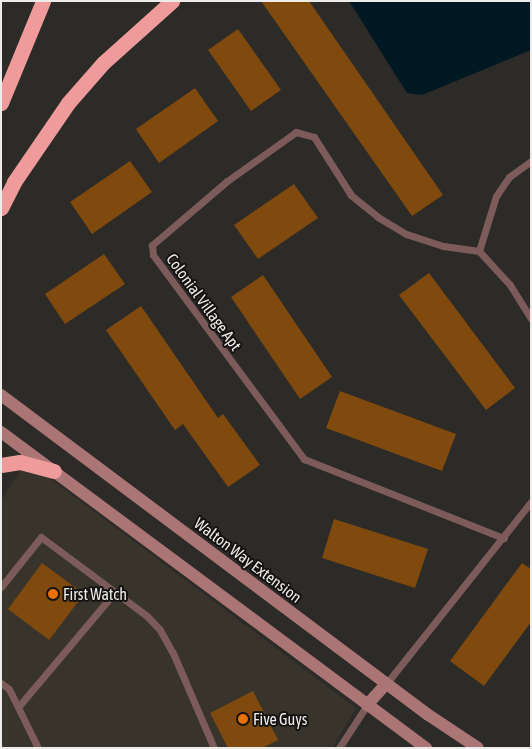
<!DOCTYPE html>
<style>
body{margin:0}
#map{position:relative;width:532px;height:749px;overflow:hidden;background:#2c2b28;font-family:"Asap Condensed",sans-serif}
div>[style]{position:absolute}
[style*='--x']{left:calc(var(--x)*1px);top:calc(var(--y)*1px);width:calc(var(--w)*1px);rotate:calc(var(--a)*1deg)}
.built>*{inset:0;background:#38342b}
.water>*{inset:0;background:#001821}
.building>*{inset:0;background:#80490d}
.service>*{height:7px;margin:-3.5px;padding:0 3.5px;transform-origin:3.5px;border-radius:3.5px;background:#7e5b5b}
.secondary>*{height:12px;margin:-6px;padding:0 6px;transform-origin:6px;border-radius:6px;background:#ac7575}
.motorway>*{height:15px;margin:-7.5px;padding:0 7.5px;transform-origin:7.5px;border-radius:7.5px;background:#ef9b9b}
.dots>*{width:14px;height:14px;translate:-50% -50%;box-sizing:border-box;border:2px solid #141312;border-radius:50%}
span{translate:-50% -50%;white-space:nowrap;text-align:center;line-height:1.15;-webkit-text-stroke:4px #141312;paint-order:stroke}
.street-label{font-size:16px;color:#edecea}
.poi-label{font-size:16px;color:#edecea}
.left{translate:0 -50%;text-align:left}
.frame{position:absolute;inset:0;border:2px solid #edecea;pointer-events:none}
</style>
<div id="map">
<div class="built">
<div style="clip-path:polygon(22px 468px,43px 473px,356px 708px,332px 748px,1px 748px,1px 501px)"></div>
</div>
<div class="water">
<div style="clip-path:polygon(349px 1px,531px 1px,531px 50px,422px 95px,407px 93px)"></div>
</div>
<div class="building">
<div style="clip-path:polygon(261px 1px,309px 1px,443px 195px,412px 216px)"></div>
<div style="clip-path:polygon(238px 29px,281px 90px,251px 111px,208px 50px)"></div>
<div style="clip-path:polygon(195px 88px,218px 121px,159px 163px,136px 129px)"></div>
<div style="clip-path:polygon(130px 161px,152px 192px,92px 234px,70px 202px)"></div>
<div style="clip-path:polygon(294px 184px,318px 218px,258px 259px,234px 225px)"></div>
<div style="clip-path:polygon(104px 254px,125px 284px,65px 324px,45px 294px)"></div>
<div style="clip-path:polygon(429px 273px,515px 388px,486px 410px,399px 295px)"></div>
<div style="clip-path:polygon(263px 275px,332px 377px,300px 399px,231px 297px)"></div>
<div style="clip-path:polygon(141px 306px,218px 418px,223px 414px,260px 465px,228px 487px,183px 424px,175px 430px,106px 330px)"></div>
<div style="clip-path:polygon(340px 391px,456px 434px,442px 471px,326px 428px)"></div>
<div style="clip-path:polygon(334px 519px,428px 549px,415px 588px,322px 558px)"></div>
<div style="clip-path:polygon(42px 563px,84px 594px,49px 640px,8px 609px)"></div>
<div style="clip-path:polygon(522px 563px,531px 569px,531px 622px,484px 686px,450px 661px)"></div>
<div style="clip-path:polygon(253px 691px,278px 740px,262px 748px,228px 748px,210px 713px)"></div>
</div>
<div class="service">
<div style="--x:531;--y:161;--w:27;--a:144"></div>
<div style="--x:509;--y:177;--w:23;--a:124"></div>
<div style="--x:496;--y:196;--w:58;--a:107.2"></div>
<div style="--x:479;--y:251;--w:46;--a:47.6"></div>
<div style="--x:510;--y:285;--w:40;--a:58"></div>
<div style="--x:479;--y:251;--w:36;--a:-172"></div>
<div style="--x:443;--y:246;--w:39;--a:-162"></div>
<div style="--x:406;--y:234;--w:33;--a:-149"></div>
<div style="--x:378;--y:217;--w:35;--a:-141"></div>
<div style="--x:351;--y:195;--w:69;--a:-122.5"></div>
<div style="--x:314;--y:137;--w:19;--a:-164"></div>
<div style="--x:296;--y:132;--w:85;--a:144.6"></div>
<div style="--x:227;--y:181;--w:99;--a:139.5"></div>
<div style="--x:152;--y:245;--w:10;--a:84"></div>
<div style="--x:153;--y:255;--w:254;--a:53.5"></div>
<div style="--x:304;--y:459;--w:215;--a:21.6"></div>
<div style="--x:1;--y:587;--w:64;--a:-51.3"></div>
<div style="--x:41;--y:537;--w:132;--a:36.7"></div>
<div style="--x:147;--y:616;--w:19;--a:47"></div>
<div style="--x:160;--y:630;--w:26;--a:61"></div>
<div style="--x:173;--y:653;--w:103;--a:66.7"></div>
<div style="--x:1;--y:683;--w:10;--a:37"></div>
<div style="--x:9;--y:689;--w:66;--a:63.8"></div>
<div style="--x:386;--y:684;--w:233;--a:-51.5"></div>
<div style="--x:19;--y:706;--w:149;--a:-49.9"></div>
<div style="--x:339;--y:748;--w:51;--a:-56.9"></div>
</div>
<div class="secondary">
<div style="--x:1;--y:395;--w:532;--a:36.83"></div>
<div style="--x:427;--y:714;--w:61;--a:33.7"></div>
<div style="--x:1;--y:432;--w:530;--a:36.63"></div>
<div style="--x:367;--y:705;--w:28;--a:-48"></div>
</div>
<div class="motorway">
<div style="--x:1;--y:103;--w:110;--a:-67.6"></div>
<div style="--x:1;--y:208;--w:29;--a:-63"></div>
<div style="--x:14;--y:182;--w:96;--a:-55.6"></div>
<div style="--x:68;--y:103;--w:53;--a:-48.8"></div>
<div style="--x:103;--y:63;--w:93;--a:-41.9"></div>
<div style="--x:1;--y:465;--w:19;--a:-9"></div>
<div style="--x:20;--y:462;--w:35;--a:15"></div>
</div>
<div class="dots">
<div style="left:53px;top:594px;background:#e8710a"></div>
<div style="left:243px;top:719px;background:#e8710a"></div>
</div>
<div class="street-label">
<span style="left:204px;top:302px;rotate:54deg">Colonial Village Apt</span>
<span style="left:248px;top:560px;rotate:37deg">Walton Way Extension</span>
</div>
<div class="poi-label">
<span class="left" style="left:63px;top:594px">First Watch</span>
<span class="left" style="left:253px;top:719px">Five Guys</span>
</div>
<div class="frame"></div>
</div>
